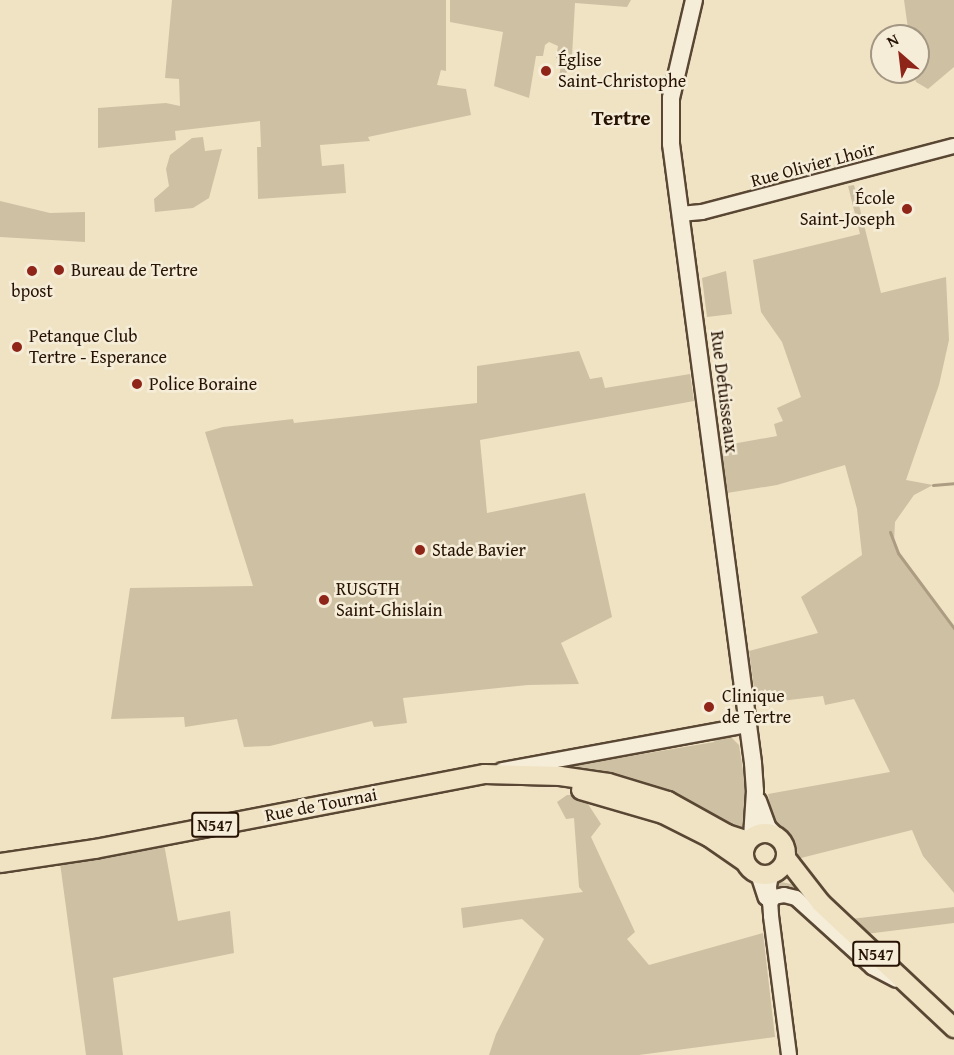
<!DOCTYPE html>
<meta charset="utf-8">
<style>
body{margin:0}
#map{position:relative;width:954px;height:1055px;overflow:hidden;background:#f0e3c3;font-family:"Gentium Book Plus",serif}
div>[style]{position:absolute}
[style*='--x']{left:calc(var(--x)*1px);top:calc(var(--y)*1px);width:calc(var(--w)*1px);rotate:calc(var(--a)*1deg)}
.green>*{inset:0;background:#cec0a3}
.stream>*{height:3px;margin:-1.5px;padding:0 1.5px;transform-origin:1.5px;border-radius:1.5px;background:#ac9c82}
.roads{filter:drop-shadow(2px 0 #594734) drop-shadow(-2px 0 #594734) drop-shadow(0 2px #594734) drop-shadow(0 -2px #594734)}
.tertiary>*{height:14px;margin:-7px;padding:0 7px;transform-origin:7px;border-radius:7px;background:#f5edd8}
.secondary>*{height:16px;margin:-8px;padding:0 8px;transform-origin:8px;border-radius:8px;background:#f5edd8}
.primary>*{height:18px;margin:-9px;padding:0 9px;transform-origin:9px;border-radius:9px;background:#f0e3c3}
.primary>.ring{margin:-9px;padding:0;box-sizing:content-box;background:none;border:18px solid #f0e3c3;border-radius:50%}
.dots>*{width:16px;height:16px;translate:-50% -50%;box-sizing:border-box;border:3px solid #f5edd8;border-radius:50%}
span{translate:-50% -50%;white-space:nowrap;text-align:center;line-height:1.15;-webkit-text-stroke:5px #f5edd8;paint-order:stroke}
.shield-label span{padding:2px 4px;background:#f5edd8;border:2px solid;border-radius:4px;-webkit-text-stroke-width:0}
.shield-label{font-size:16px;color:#271304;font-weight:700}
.poi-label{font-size:18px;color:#271304}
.left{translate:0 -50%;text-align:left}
.right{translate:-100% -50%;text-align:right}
.street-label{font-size:18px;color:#271304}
.quarter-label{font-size:21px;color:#271304;font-weight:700}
.north{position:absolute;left:870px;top:24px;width:60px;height:60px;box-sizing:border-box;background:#f5edd8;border:2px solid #a39683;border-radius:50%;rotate:332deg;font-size:16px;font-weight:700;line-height:24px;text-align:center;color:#271304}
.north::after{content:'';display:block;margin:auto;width:21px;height:27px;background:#8f2418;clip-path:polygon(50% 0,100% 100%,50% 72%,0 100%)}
</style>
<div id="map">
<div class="green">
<div style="clip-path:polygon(172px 0,446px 0,446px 71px,441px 70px,437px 85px,466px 89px,471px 115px,368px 137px,370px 141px,320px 145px,322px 166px,344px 164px,346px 193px,258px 199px,257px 147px,261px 147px,260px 121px,175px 131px,176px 140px,98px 148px,98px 108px,166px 103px,180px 106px,179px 79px,165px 78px)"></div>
<div style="clip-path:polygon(450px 0,631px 0,627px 7px,575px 3px,572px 56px,563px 83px,558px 82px,562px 60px,556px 58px,558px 46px,549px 42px,545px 45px,543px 56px,536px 56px,529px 98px,494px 86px,503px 32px,450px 22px)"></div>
<div style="clip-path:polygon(904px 0,954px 0,954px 67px,928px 89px,916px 82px,913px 72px,918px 72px,918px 36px,909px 36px)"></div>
<div style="clip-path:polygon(203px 137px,205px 151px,222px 149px,209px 198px,193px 208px,155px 212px,154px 199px,169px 186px,166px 169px,170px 155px,192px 138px)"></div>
<div style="clip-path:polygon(854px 185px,881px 293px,946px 277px,949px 340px,939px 385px,906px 480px,933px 485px,914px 495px,895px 522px,894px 542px,898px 553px,954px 627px,954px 893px,923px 856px,912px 830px,793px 860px,787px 835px,772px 816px,768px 794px,890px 772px,854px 699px,825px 705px,823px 696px,756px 704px,749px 651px,818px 633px,801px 597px,862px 555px,857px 509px,845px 465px,777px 485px,727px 493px,721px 446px,777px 436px,774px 424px,783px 421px,777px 408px,801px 397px,782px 342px,761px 312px,753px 260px,860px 234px,848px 186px)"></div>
<div style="clip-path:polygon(0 201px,50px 213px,85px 212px,85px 242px,0 237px)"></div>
<div style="clip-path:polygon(726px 271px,732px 314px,707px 317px,702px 278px)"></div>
<div style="clip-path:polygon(579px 351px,590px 379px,602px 377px,605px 388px,690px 374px,694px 401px,480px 440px,487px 513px,585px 493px,612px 617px,561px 643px,579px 684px,528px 685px,403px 698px,407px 723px,374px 727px,372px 721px,270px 746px,244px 747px,237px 719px,185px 727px,184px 717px,111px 719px,130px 588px,253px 586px,205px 432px,223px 427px,293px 419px,294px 423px,477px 403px,477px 366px)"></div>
<div style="clip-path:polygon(717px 736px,730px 736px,739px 745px,750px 814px,744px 826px,738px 829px,699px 815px,676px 792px,624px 776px,604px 776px,561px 768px,561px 764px,622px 753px,619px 758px,714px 742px)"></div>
<div style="clip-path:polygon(567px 795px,575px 795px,588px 804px,601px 824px,591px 837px,635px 932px,627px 939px,649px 965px,763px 933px,775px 1037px,639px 1055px,489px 1055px,496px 1034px,544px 939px,522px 919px,463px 928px,461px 908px,583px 892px,579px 887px,574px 818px,566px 819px,557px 802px)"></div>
<div style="clip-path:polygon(164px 844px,178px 921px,230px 911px,234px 953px,113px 978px,123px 1055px,86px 1055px,60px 863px)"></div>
<div style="clip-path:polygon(776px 881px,791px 884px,811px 902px,774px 890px)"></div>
<div style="clip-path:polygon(954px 907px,954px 923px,866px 934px,851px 919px)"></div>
</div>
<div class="stream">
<div style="--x:933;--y:485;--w:21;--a:-5"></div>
<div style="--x:890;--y:532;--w:22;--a:69"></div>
<div style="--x:898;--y:553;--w:94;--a:53.3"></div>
</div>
<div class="roads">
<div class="tertiary">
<div style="--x:680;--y:214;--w:22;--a:-5"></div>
<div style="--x:702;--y:212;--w:260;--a:-14.7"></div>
<div style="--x:502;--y:770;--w:250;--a:-10.4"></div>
<div style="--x:758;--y:874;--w:25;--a:72"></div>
<div style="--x:771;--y:875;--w:11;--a:100"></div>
<div style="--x:769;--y:886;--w:30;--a:86"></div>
<div style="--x:771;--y:916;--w:140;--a:82.6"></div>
<div style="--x:770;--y:903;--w:7;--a:-56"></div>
<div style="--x:774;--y:897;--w:10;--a:-11"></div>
<div style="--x:784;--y:895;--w:12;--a:14"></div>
<div style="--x:796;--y:898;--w:103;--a:42.2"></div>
<div style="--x:872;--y:967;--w:27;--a:28"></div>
</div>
<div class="secondary">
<div style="--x:694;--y:0;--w:101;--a:103.2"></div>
<div style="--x:671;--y:98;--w:46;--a:90"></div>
<div style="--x:671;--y:144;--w:624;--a:82.45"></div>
<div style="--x:753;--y:763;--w:28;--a:86"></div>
<div style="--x:755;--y:791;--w:46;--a:93.7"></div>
<div style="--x:758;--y:801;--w:29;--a:70"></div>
<div style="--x:768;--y:828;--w:13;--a:45"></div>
</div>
<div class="primary">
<div style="--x:581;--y:790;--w:85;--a:16.3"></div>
<div style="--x:663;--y:814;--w:51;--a:26.6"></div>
<div style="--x:709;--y:837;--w:44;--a:34.8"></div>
<div class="ring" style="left:744px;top:833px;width:24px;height:24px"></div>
<div style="--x:786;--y:858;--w:57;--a:52.1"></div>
<div style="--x:821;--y:903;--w:183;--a:43.2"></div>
<div style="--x:0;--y:863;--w:96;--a:-8.4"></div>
<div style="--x:95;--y:849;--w:397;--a:-10.9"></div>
<div style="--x:485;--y:774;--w:75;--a:1.5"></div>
<div style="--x:560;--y:776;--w:49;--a:8.1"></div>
<div style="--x:609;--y:783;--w:62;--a:17"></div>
<div style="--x:668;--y:801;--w:68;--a:29.2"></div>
<div style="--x:727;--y:834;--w:22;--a:18"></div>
</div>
</div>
<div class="dots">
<div style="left:546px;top:71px;background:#8f2418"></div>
<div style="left:907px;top:209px;background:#8f2418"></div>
<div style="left:59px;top:270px;background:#8f2418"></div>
<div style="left:32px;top:271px;background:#8f2418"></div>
<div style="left:17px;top:347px;background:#8f2418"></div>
<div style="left:137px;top:384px;background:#8f2418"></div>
<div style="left:420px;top:550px;background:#8f2418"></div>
<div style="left:324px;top:600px;background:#8f2418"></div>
<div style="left:709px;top:707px;background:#8f2418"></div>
</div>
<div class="shield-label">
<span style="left:215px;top:825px">N547</span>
<span style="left:876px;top:954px">N547</span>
</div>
<div class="poi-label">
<span class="left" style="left:558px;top:71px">Église<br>Saint-Christophe</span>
<span class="right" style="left:895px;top:209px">École<br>Saint-Joseph</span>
<span class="left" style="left:71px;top:270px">Bureau de Tertre</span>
<span style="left:32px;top:291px">bpost</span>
<span class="left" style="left:29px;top:347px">Petanque Club<br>Tertre - Esperance</span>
<span class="left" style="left:149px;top:384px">Police Boraine</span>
<span class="left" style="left:432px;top:550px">Stade Bavier</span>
<span class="left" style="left:336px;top:600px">RUSGTH<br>Saint-Ghislain</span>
<span class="left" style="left:722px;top:707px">Clinique<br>de Tertre</span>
</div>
<div class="street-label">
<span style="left:813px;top:165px;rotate:-15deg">Rue Olivier Lhoir</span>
<span style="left:724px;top:392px;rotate:83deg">Rue Defuisseaux</span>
<span style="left:321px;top:805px;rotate:-11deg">Rue de Tournai</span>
</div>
<div class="quarter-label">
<span style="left:621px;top:118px">Tertre</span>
</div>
<div class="north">N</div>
</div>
